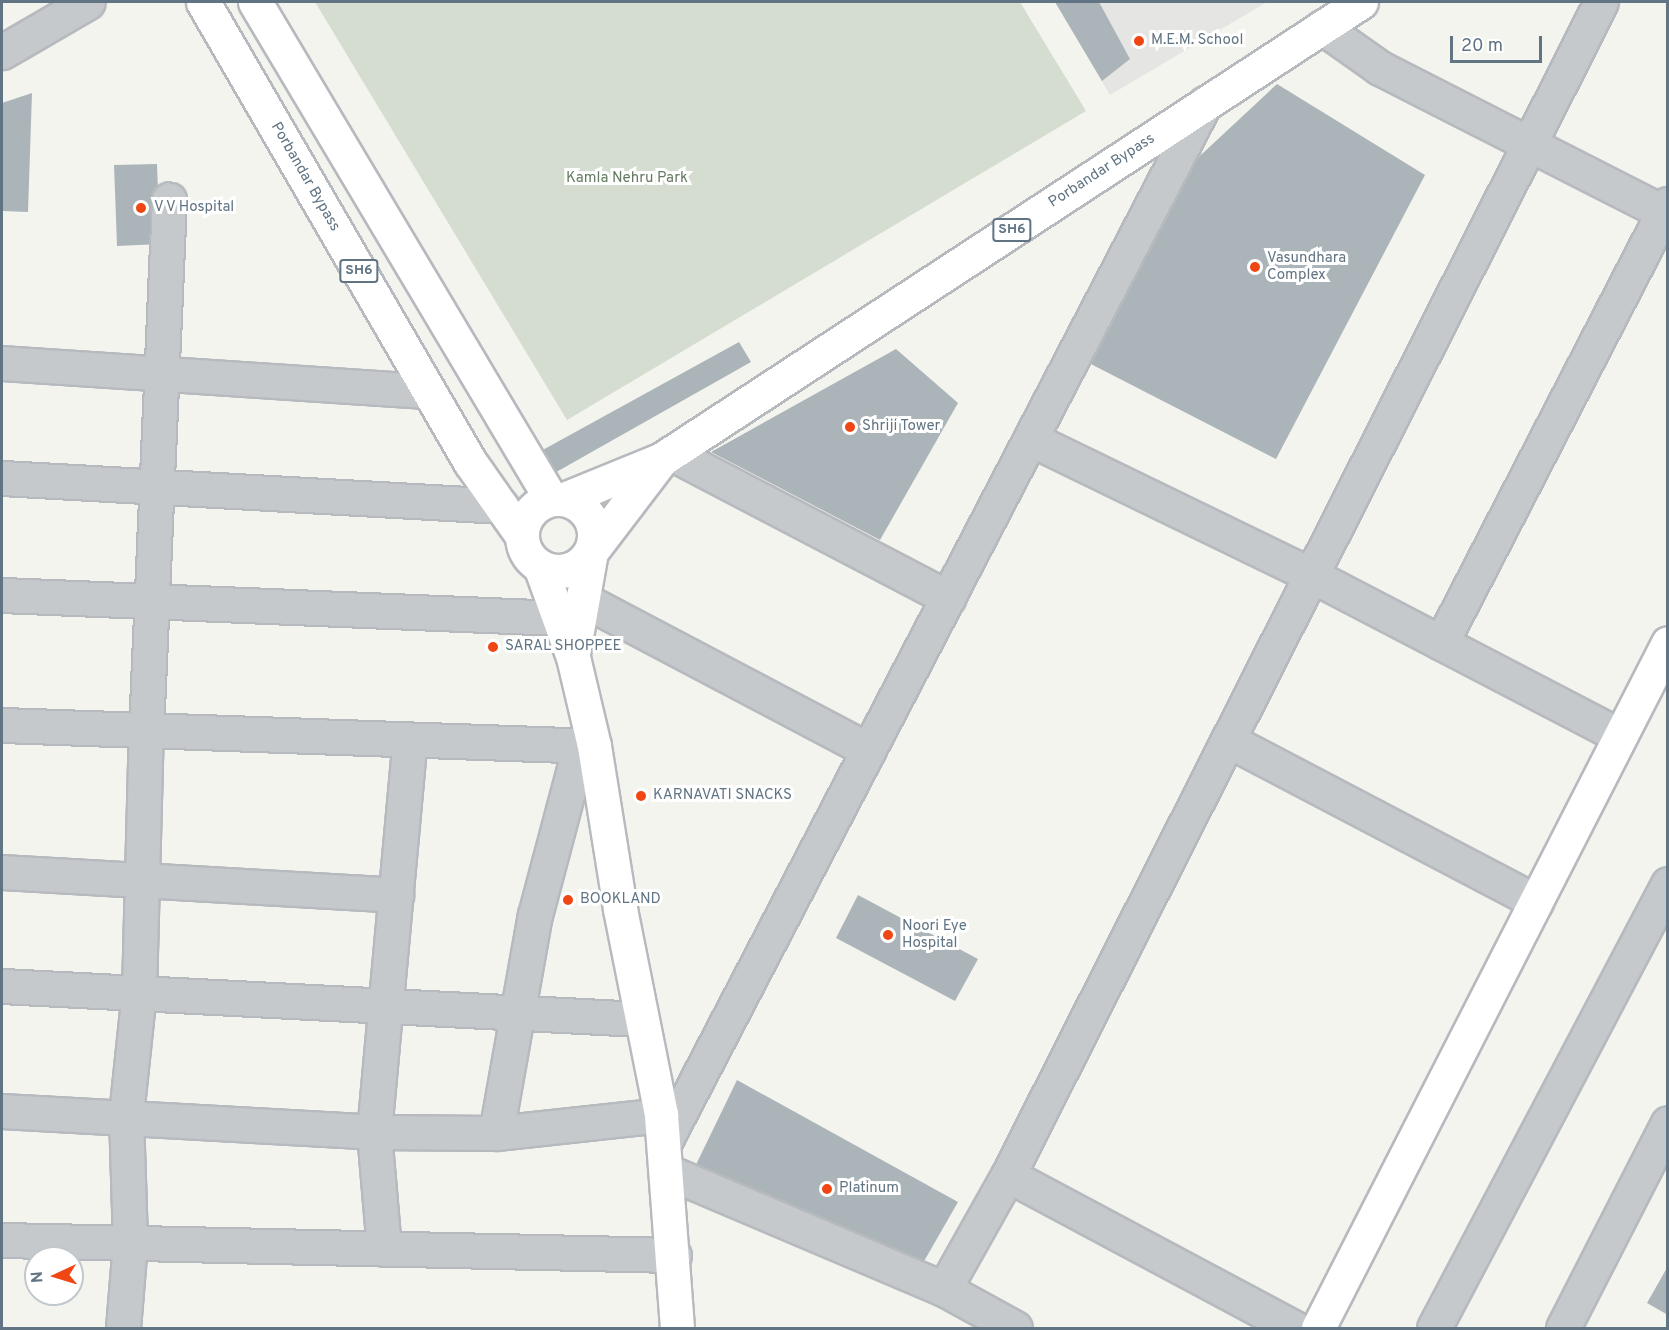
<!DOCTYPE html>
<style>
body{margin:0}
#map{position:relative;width:1669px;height:1330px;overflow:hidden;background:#f4f4ef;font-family:Overpass,sans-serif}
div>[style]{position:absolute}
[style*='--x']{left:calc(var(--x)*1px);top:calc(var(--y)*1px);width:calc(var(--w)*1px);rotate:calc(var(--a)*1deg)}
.built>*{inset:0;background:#e5e6e3}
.green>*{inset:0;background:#d5dcd0}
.building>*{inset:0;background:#abb4b8}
.roads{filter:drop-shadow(2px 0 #b6babe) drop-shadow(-2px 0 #b6babe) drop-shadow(0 2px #b6babe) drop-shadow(0 -2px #b6babe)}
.minor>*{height:33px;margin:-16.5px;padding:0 16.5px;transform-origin:16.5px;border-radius:16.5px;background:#c6c9cc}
.major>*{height:33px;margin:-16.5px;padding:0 16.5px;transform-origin:16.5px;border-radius:16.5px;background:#fff}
.major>.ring{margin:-16.5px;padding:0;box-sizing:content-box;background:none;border:33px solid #fff;border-radius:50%}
.dots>*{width:16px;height:16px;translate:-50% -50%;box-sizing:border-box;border:3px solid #fff;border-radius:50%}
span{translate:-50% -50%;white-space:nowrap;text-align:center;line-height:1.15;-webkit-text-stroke:6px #fff;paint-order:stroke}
.shield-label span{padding:2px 4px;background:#fff;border:2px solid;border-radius:4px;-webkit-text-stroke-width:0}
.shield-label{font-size:14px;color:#617483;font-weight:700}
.poi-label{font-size:15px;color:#617483}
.left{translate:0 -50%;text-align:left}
.street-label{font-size:15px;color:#617483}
.park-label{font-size:15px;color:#657a60}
.frame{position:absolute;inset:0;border:3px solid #617483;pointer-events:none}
.north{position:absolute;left:24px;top:1246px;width:60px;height:60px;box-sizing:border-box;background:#fff;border:2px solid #c0c7cd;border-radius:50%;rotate:266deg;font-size:16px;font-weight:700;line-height:24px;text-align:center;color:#617483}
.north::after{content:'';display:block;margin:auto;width:21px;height:27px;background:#ef4614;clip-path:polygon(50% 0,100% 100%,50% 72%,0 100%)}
.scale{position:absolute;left:1450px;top:36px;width:92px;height:27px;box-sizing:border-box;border:3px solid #617483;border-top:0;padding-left:8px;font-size:18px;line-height:21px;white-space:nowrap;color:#617483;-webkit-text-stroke:4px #fff;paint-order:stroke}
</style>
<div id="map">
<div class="built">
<div style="clip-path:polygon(1055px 2px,1267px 2px,1110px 95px)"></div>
</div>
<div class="green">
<div style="clip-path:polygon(315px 2px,1020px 2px,1086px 111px,567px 420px)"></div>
</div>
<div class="building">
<div style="clip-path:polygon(1055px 2px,1099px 2px,1130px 59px,1102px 81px)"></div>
<div style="clip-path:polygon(1277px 84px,1425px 175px,1276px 459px,1083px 360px,1188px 167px)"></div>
<div style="clip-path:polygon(32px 93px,28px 212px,2px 211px,2px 103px)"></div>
<div style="clip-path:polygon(157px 164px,160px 244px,117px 246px,114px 165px)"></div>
<div style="clip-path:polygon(739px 342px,751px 362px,551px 475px,539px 452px)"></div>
<div style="clip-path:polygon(896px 349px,958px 403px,880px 540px,711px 452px)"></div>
<div style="clip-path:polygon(858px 895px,978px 959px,955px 1001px,836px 938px)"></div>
<div style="clip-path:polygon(737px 1080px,958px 1202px,915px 1277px,691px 1175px)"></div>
<div style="clip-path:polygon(1668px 1266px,1668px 1315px,1647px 1303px)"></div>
</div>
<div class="roads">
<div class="minor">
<div style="--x:1322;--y:27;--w:71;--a:35.3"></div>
<div style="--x:1380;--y:68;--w:323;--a:27"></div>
<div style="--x:2;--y:52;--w:99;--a:-30.2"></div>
<div style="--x:2;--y:363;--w:427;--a:3.8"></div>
<div style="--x:1031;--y:439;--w:311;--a:25.9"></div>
<div style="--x:1311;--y:575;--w:348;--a:27.5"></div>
<div style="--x:671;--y:453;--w:313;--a:27.6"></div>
<div style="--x:2;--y:478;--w:500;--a:3.2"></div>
<div style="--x:2;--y:595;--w:558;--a:2.36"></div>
<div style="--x:582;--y:599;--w:324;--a:27.8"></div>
<div style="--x:1441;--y:643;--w:494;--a:-62.7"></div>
<div style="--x:2;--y:725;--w:592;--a:2.03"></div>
<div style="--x:1228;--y:740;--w:348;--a:27.7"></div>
<div style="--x:2;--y:872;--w:395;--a:3.3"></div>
<div style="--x:2;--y:986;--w:640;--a:2.96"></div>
<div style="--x:2;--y:1111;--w:373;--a:3.2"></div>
<div style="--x:374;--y:1132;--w:122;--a:0.5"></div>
<div style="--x:496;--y:1133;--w:166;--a:-6.2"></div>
<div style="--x:496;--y:1133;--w:221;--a:-79.9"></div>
<div style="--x:535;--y:915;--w:175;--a:-75.1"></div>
<div style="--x:664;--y:1143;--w:1172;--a:-62.52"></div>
<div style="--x:666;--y:1171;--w:302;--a:23"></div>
<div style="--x:944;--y:1289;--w:81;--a:28.8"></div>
<div style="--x:1008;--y:1175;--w:324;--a:28.1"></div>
<div style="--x:2;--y:1240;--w:672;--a:1.28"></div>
<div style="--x:384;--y:1249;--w:117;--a:-94.9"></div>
<div style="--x:374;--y:1132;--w:394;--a:-84.8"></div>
<div style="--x:944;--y:1289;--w:131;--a:-60.7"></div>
<div style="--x:1008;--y:1175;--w:1314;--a:-63.18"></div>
<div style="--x:123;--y:1328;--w:86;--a:-85.3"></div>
<div style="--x:130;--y:1242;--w:127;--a:-91.8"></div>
<div style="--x:126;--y:1115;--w:124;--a:-84"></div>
<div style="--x:139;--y:992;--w:261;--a:-88.5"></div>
<div style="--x:146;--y:731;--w:532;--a:-87.52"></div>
<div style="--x:1434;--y:1328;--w:502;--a:-62.21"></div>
<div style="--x:1563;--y:1328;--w:230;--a:-62.9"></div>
</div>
<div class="major">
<div style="--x:203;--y:2;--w:532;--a:59.87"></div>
<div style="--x:470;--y:462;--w:90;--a:54.9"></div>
<div style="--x:255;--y:2;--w:578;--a:59.22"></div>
<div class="ring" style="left:522px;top:499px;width:39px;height:39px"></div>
<div style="--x:564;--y:499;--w:106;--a:-22.2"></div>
<div style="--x:662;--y:459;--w:835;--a:-33.18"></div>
<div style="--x:540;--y:566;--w:97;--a:70.1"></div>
<div style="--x:573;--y:657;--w:91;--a:76.7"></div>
<div style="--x:594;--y:746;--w:165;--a:80.9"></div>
<div style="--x:620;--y:909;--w:210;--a:78.7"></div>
<div style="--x:661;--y:1115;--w:214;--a:85.7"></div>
<div style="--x:573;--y:653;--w:103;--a:-79.9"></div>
<div style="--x:591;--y:552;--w:116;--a:-52.7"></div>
<div style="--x:1318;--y:1328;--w:769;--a:-62.94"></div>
</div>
</div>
<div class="dots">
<div style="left:1139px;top:41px;background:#ef4614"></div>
<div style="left:141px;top:208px;background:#ef4614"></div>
<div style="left:1255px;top:267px;background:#ef4614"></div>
<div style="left:850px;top:427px;background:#ef4614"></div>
<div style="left:493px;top:647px;background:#ef4614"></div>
<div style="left:641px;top:796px;background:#ef4614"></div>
<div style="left:568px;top:900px;background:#ef4614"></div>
<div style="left:888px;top:935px;background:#ef4614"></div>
<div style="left:827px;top:1189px;background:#ef4614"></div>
</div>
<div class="shield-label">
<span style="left:1012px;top:230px">SH6</span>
<span style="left:359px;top:271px">SH6</span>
</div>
<div class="poi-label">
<span class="left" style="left:1151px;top:41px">M.E.M. School</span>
<span class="left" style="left:154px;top:208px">V V Hospital</span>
<span class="left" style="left:1267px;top:267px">Vasundhara<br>Complex</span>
<span class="left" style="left:862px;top:427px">Shriji Tower</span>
<span class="left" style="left:505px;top:647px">SARAL SHOPPEE</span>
<span class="left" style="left:653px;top:796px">KARNAVATI SNACKS</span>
<span class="left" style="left:580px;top:900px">BOOKLAND</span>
<span class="left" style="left:902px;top:935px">Noori Eye<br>Hospital</span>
<span class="left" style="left:839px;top:1189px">Platinum</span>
</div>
<div class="street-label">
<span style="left:1102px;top:171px;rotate:-33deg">Porbandar Bypass</span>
<span style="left:305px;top:177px;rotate:60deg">Porbandar Bypass</span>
</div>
<div class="park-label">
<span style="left:627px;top:179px">Kamla Nehru Park</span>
</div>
<div class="frame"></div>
<div class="north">N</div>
<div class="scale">20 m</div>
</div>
